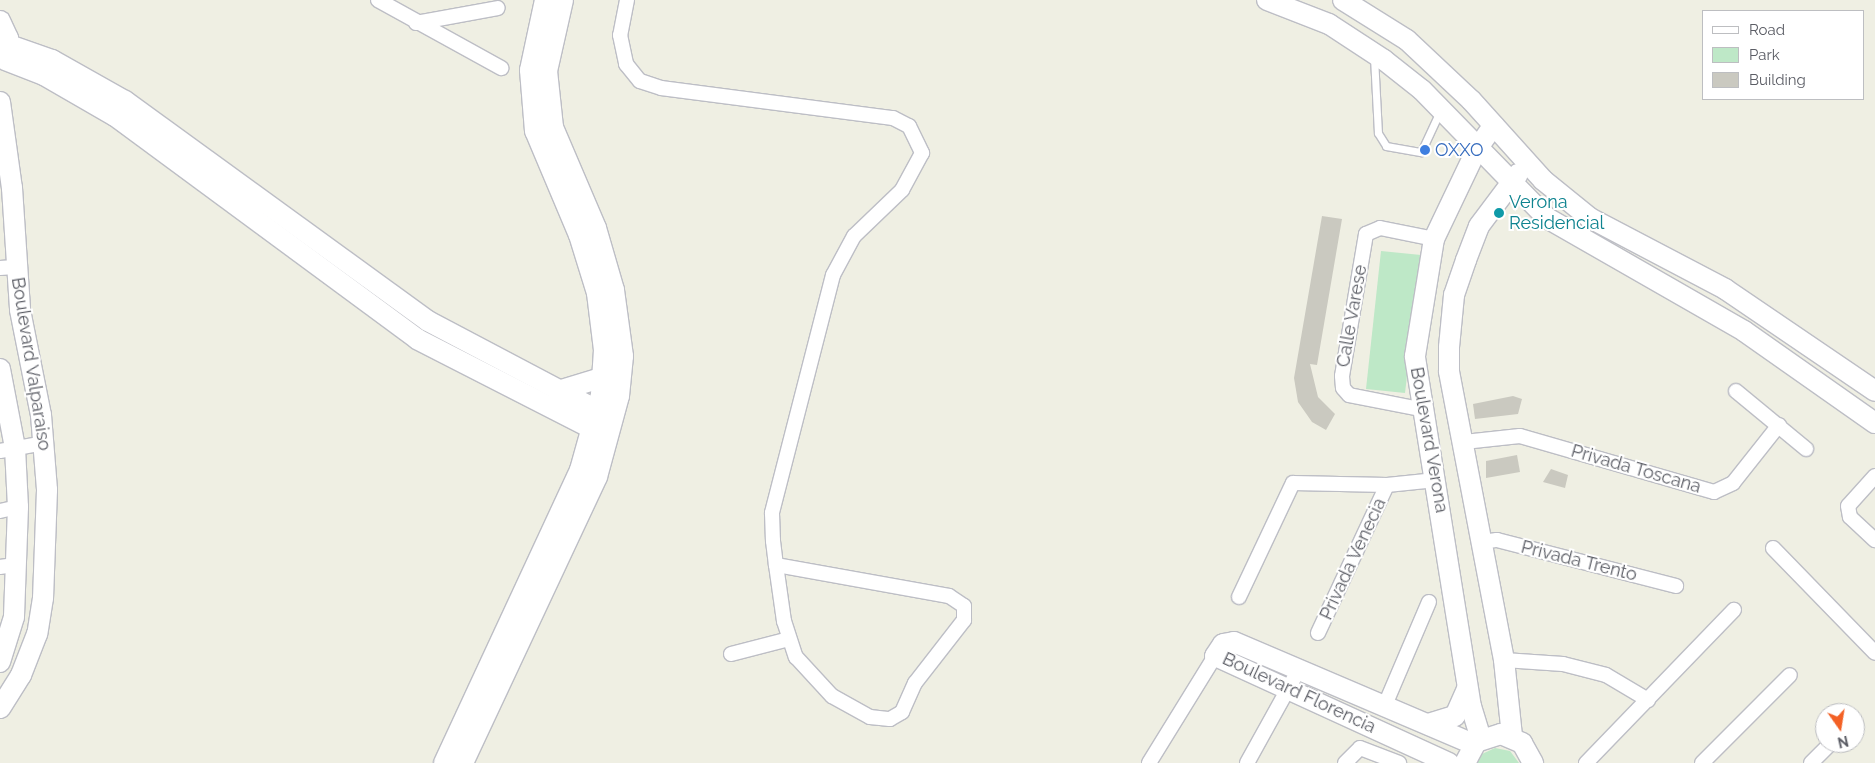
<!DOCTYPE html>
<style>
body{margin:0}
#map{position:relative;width:1875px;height:763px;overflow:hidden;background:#efefe3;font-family:Raleway,sans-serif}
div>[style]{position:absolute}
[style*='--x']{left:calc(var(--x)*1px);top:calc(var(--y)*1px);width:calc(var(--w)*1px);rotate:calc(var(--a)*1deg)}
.green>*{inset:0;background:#bee8c7}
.building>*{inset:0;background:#cac9c0}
.roads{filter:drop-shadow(1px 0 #bdbec5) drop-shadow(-1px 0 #bdbec5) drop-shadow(0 1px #bdbec5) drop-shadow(0 -1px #bdbec5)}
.lane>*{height:7px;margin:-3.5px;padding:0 3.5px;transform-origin:3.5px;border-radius:3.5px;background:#fff}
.street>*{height:14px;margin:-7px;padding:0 7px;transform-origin:7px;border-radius:7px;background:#fff}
.secondary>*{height:20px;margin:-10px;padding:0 10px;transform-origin:10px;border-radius:10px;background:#fff}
.dots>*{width:14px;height:14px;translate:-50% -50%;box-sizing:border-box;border:2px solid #fff;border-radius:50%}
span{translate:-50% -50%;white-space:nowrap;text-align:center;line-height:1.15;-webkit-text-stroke:4px #fff;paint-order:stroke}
.shop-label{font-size:18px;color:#366cbe}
.left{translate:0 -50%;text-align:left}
.culture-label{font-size:18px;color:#0d838f}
.street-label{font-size:18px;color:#5b5d65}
.legend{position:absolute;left:1702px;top:10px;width:162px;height:90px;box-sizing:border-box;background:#fff;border:1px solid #bdbec1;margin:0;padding:6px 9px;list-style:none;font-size:15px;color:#5b5d65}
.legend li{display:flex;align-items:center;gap:10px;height:25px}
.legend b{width:25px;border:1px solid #bdbec1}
.north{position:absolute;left:1815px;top:703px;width:50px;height:50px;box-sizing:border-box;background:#fff;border:1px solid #bdbec1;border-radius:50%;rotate:167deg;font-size:14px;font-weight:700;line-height:20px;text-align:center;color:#5b5d65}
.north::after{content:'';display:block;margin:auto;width:18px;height:22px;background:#f36125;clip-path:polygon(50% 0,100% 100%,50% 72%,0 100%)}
</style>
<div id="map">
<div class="green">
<div style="clip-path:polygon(1381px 251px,1421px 255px,1405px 393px,1366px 389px)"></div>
<div style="clip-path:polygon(1495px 748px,1510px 751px,1519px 763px,1476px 763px,1482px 754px)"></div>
</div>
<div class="building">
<div style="clip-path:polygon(1322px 216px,1342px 219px,1317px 365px,1310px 364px,1318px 397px,1335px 414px,1326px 430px,1312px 422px,1298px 402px,1294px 378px)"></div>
<div style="clip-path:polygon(1513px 396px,1522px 399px,1518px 414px,1475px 419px,1473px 404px)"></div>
<div style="clip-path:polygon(1517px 455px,1520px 472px,1486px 478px,1486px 461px)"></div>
<div style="clip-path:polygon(1551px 469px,1568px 475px,1565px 488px,1543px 482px)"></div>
</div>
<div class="roads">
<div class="lane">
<div style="--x:1374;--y:57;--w:76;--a:87"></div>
<div style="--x:1378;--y:133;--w:15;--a:58"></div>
<div style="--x:1386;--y:146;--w:36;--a:10"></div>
<div style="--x:1421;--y:152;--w:45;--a:-65.1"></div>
</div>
<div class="street">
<div style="--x:378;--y:0;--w:141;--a:28.9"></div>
<div style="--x:627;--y:0;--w:36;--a:101"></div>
<div style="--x:620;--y:35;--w:30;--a:78"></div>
<div style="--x:626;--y:64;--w:22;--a:51"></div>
<div style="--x:640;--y:81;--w:22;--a:18"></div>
<div style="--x:661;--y:88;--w:234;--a:7.4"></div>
<div style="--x:893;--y:118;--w:18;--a:27"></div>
<div style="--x:909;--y:126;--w:30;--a:64"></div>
<div style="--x:922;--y:153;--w:42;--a:118.4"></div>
<div style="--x:902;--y:190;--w:66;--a:136.2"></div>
<div style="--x:854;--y:236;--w:44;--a:118.3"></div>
<div style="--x:833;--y:275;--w:246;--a:104.4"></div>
<div style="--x:772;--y:513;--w:28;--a:88"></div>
<div style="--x:773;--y:541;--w:24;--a:83"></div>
<div style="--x:776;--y:565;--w:57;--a:81.9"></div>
<div style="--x:784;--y:621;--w:38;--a:72"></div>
<div style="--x:796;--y:657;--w:53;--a:47.3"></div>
<div style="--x:832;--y:696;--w:43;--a:28.9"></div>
<div style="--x:870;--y:717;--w:20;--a:6"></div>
<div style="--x:890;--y:719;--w:14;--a:-30"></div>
<div style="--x:902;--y:712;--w:32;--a:-66"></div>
<div style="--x:915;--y:683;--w:80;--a:-52.1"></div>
<div style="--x:964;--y:620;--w:14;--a:-90"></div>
<div style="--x:964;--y:606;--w:18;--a:-146"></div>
<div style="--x:949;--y:596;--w:176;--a:-169.8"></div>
<div style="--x:416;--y:23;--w:83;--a:-10.4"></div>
<div style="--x:0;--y:268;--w:15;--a:-4"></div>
<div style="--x:1736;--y:391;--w:91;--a:39.6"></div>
<div style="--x:1420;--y:409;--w:72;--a:-168.8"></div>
<div style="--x:1349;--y:395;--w:9;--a:-131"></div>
<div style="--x:1343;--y:388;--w:12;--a:-95"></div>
<div style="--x:1342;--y:376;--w:144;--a:-80.4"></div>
<div style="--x:1366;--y:234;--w:15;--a:-23"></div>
<div style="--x:1380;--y:228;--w:55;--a:11.5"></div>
<div style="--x:1464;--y:442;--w:56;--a:-6.1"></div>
<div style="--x:1520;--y:436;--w:202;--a:16.1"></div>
<div style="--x:1714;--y:492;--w:21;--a:-25"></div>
<div style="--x:1733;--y:483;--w:74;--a:-51.6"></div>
<div style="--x:0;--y:451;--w:46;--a:-10.1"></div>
<div style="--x:1875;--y:476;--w:40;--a:132"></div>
<div style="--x:1848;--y:506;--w:11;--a:80"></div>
<div style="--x:1850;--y:517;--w:34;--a:43"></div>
<div style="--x:0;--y:511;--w:18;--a:-13"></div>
<div style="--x:1482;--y:542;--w:15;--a:-8"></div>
<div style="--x:1497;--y:540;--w:185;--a:14.4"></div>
<div style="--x:1773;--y:548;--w:146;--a:45.8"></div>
<div style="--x:0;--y:567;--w:15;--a:-8"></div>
<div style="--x:1239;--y:597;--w:126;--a:-64.7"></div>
<div style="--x:1293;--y:483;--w:94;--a:1.2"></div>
<div style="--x:1387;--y:485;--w:49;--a:-5.8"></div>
<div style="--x:1318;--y:633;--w:163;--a:-65"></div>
<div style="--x:731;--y:654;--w:60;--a:-14.5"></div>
<div style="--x:1504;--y:660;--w:59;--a:3.9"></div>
<div style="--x:1563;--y:664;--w:44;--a:14.3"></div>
<div style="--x:1606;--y:675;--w:49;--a:30.8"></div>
<div style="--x:1385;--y:705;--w:112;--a:-66.9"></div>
<div style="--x:1149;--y:763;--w:126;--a:-58.3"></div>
<div style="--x:1247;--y:763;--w:107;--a:-61"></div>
<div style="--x:1345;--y:763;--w:21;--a:-45"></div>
<div style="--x:1360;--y:748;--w:42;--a:21"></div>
<div style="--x:1586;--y:763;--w:213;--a:-46"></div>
<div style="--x:1702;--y:763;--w:124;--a:-45"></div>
<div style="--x:1811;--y:763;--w:28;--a:-45"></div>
</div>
<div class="secondary">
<div style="--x:1267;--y:0;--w:66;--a:21.2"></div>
<div style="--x:1329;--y:24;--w:66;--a:33.2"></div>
<div style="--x:1384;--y:60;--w:48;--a:38.3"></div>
<div style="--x:1422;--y:90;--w:179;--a:45.7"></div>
<div style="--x:1547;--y:218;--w:227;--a:29.8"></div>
<div style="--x:1744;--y:331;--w:160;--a:35.1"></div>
<div style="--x:1343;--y:0;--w:75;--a:32"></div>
<div style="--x:1407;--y:40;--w:88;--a:43.2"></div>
<div style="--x:1471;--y:100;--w:108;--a:48"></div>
<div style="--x:1543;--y:180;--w:60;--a:39"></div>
<div style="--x:1590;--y:218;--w:153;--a:27.7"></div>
<div style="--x:1725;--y:289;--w:181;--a:34.2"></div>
<div style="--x:0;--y:21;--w:19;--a:65"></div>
<div style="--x:8;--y:38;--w:21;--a:98"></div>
<div style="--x:9;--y:45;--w:46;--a:19.2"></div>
<div style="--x:52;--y:60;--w:84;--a:29.3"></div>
<div style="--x:125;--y:101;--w:374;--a:36"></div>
<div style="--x:428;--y:321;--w:206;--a:27.8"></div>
<div style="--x:5;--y:60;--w:42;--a:21"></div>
<div style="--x:44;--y:75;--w:82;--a:30"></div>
<div style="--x:115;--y:116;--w:375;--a:36.4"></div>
<div style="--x:417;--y:339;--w:211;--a:27.1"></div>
<div style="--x:0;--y:102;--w:87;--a:82.1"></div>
<div style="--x:12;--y:188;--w:122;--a:86.2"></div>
<div style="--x:20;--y:310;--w:107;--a:78.7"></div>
<div style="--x:41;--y:415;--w:75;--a:85.4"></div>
<div style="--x:47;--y:490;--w:108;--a:92.1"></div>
<div style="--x:43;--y:598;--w:36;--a:99"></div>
<div style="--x:37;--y:634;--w:44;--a:111.3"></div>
<div style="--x:21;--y:675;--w:39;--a:122"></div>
<div style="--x:0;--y:369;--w:80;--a:79.2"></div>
<div style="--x:15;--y:448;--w:59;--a:87.1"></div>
<div style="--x:18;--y:507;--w:110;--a:92.1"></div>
<div style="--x:14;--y:617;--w:47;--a:107.3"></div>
<div style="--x:558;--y:391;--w:48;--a:-16.9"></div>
<div style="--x:1428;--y:724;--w:28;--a:-17"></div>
<div style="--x:1455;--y:716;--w:30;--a:-66"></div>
<div style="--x:1512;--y:736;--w:76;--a:-96"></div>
<div style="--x:1504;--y:660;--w:294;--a:-100.8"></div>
<div style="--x:1449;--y:371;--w:24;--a:-90"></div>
<div style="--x:1449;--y:347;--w:52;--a:-84.5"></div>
<div style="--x:1454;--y:295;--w:37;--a:-71"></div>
<div style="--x:1466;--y:260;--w:36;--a:-69"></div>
<div style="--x:1479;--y:226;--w:65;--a:-53.1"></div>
<div style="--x:1481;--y:739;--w:34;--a:-107"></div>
<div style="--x:1471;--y:707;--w:355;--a:-99.1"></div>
<div style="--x:1415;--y:356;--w:119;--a:-80.8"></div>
<div style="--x:1434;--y:239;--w:100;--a:-64.5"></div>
<div style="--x:1477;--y:149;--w:29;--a:-55"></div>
<div style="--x:444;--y:763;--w:323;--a:-65.1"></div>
<div style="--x:580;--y:470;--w:78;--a:-74.4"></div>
<div style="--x:601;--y:395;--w:45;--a:-86.2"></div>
<div style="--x:604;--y:350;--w:57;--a:-97"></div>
<div style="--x:597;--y:293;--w:61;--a:-107.2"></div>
<div style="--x:579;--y:235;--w:113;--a:-112.9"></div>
<div style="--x:535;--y:131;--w:61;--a:-94.7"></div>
<div style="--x:530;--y:70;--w:72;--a:-77.9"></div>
<div style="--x:463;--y:763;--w:316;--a:-64.9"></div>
<div style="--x:597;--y:477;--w:84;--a:-74.8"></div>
<div style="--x:619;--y:396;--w:40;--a:-84.3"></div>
<div style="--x:623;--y:356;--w:67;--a:-97.8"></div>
<div style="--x:614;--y:290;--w:65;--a:-106.2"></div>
<div style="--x:596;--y:228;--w:110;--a:-113.1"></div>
<div style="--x:553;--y:127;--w:56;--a:-96.1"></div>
<div style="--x:547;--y:71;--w:73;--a:-77.3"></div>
<div style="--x:1449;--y:763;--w:257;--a:-155.4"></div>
<div style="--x:1215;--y:656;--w:14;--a:-56"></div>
<div style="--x:1223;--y:644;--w:11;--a:-10"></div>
<div style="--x:1234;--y:642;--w:260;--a:23.1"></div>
<div style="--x:1465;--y:763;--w:24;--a:-62"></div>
<div style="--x:1476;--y:742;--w:26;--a:-18"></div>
<div style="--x:1501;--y:734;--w:23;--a:23"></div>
<div style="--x:1522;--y:743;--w:23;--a:61"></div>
</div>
</div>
<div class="dots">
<div style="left:1425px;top:150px;background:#3f7fe0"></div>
<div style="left:1499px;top:213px;background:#0f9aa8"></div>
</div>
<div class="shop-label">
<span class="left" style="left:1435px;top:150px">OXXO</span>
</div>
<div class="culture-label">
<span class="left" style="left:1509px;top:213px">Verona<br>Residencial</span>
</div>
<div class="street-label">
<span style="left:1352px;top:316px;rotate:-80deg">Calle Varese</span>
<span style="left:31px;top:364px;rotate:81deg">Boulevard Valparaiso</span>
<span style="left:1429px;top:440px;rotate:80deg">Boulevard Verona</span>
<span style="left:1636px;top:469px;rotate:16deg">Privada Toscana</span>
<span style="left:1353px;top:559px;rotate:-65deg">Privada Venecia</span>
<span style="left:1579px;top:561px;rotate:14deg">Privada Trento</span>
<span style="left:1299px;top:693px;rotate:25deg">Boulevard Florencia</span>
</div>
<ul class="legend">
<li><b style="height:6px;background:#fff"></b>Road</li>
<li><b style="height:14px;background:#bee8c7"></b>Park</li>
<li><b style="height:14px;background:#cac9c0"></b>Building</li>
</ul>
<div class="north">N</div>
</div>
